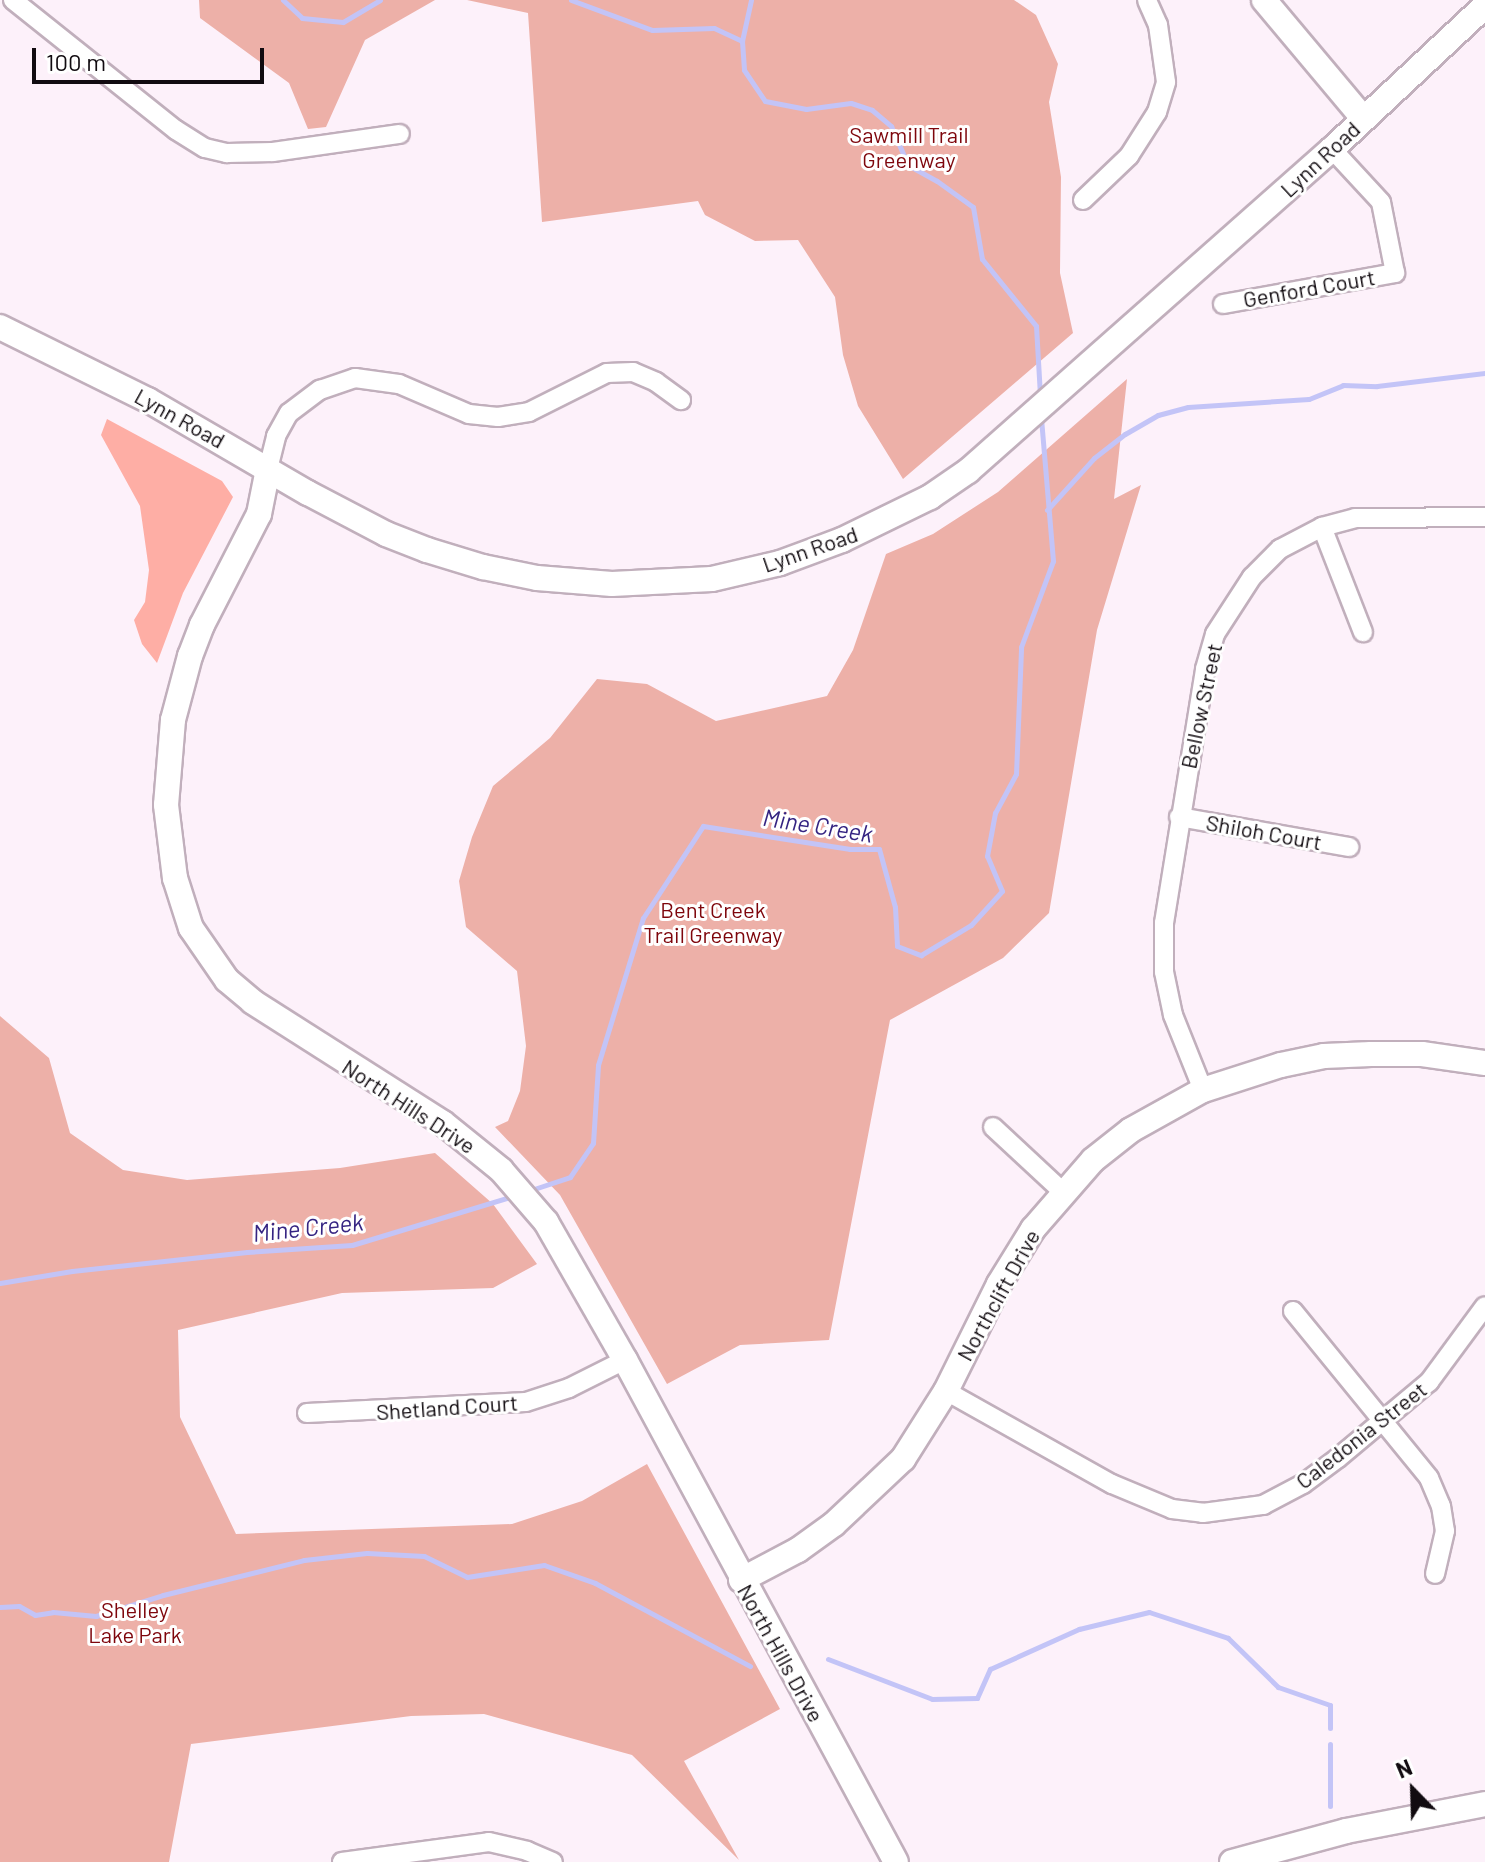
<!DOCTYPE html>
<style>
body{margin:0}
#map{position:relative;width:1485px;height:1862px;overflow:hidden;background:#fdf1fa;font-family:Barlow,sans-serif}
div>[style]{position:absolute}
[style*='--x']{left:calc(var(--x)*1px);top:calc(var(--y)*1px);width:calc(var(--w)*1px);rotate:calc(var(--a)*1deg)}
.green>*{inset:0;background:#edb0a8}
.forest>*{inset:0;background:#feaea5}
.stream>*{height:5px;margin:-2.5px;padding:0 2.5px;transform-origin:2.5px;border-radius:2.5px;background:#c3c4f7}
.roads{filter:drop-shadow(2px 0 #c1afbc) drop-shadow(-2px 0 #c1afbc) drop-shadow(0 2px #c1afbc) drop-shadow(0 -2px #c1afbc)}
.street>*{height:18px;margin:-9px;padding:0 9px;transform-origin:9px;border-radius:9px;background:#fff}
.secondary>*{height:24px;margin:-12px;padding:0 12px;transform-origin:12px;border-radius:12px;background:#fff}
span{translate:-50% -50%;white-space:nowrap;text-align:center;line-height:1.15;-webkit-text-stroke:6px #fff;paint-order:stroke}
.park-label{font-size:22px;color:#7e060c}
.street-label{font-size:22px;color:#110b10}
.water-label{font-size:24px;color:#352482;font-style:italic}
.north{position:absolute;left:1373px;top:1750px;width:80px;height:80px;-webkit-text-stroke:6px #fff;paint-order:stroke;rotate:337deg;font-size:22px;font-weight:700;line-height:32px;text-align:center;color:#110b10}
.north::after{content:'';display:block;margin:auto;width:28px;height:36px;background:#110b10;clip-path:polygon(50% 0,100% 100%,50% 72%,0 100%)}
.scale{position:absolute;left:32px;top:48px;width:232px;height:36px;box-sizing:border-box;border:4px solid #110b10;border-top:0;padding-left:10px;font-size:24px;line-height:28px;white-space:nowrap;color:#110b10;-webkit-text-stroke:6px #fff;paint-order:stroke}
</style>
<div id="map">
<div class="green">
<div style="clip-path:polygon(199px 0,435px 0,365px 40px,326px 127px,308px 129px,289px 83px,200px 18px)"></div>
<div style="clip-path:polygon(467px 0,1014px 0,1036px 15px,1058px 64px,1049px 102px,1061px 177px,1060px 273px,1073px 333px,903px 479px,858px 406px,843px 355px,835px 297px,798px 240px,755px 241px,705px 215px,698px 201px,542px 222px,528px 13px)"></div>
<div style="clip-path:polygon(1127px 379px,1114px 499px,1141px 485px,1097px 630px,1049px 913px,1003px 958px,890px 1020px,829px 1340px,740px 1345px,667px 1384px,560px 1195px,495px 1127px,508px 1121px,520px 1091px,526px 1046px,517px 971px,466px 927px,459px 881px,472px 837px,493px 786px,550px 738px,597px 679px,647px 684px,716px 721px,827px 696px,853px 650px,886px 554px,933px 534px,998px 492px)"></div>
<div style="clip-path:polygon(0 1016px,49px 1058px,70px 1133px,123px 1170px,187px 1180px,340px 1168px,435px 1153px,493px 1204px,537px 1264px,493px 1288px,342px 1293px,178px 1330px,180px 1417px,236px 1534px,512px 1524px,582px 1501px,647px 1464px,780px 1709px,684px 1761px,739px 1860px,632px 1755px,484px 1714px,411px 1716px,191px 1744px,169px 1862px,0 1862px)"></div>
</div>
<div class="forest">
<div style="clip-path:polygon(107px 419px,222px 481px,233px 497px,183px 593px,157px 663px,142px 644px,134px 620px,145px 602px,149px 570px,140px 506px,101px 435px)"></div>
</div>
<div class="stream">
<div style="--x:283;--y:0;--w:26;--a:43"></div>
<div style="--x:302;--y:18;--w:41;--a:5.6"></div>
<div style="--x:343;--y:22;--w:43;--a:-30.7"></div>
<div style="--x:571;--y:0;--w:86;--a:20.3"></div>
<div style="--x:652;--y:30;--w:62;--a:-1.8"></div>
<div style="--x:714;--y:28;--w:31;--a:25"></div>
<div style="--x:742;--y:41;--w:29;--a:86"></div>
<div style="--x:744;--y:70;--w:37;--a:56"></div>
<div style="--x:765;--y:101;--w:42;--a:11"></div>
<div style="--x:806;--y:109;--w:45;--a:-7.6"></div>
<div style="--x:851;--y:103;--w:22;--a:18"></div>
<div style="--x:872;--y:110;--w:25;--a:40"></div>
<div style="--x:891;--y:126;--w:43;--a:66.4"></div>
<div style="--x:908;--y:165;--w:33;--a:29"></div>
<div style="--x:937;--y:181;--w:44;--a:35.8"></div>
<div style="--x:973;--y:207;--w:53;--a:80.2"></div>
<div style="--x:982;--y:259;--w:86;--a:51.1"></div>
<div style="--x:1036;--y:326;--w:70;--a:86.7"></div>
<div style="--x:742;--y:41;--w:42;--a:-77.6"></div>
<div style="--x:1047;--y:510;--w:70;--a:-47.9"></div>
<div style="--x:1094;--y:458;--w:39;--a:-38"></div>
<div style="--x:1125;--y:434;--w:38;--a:-30"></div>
<div style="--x:1158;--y:415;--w:31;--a:-15"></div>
<div style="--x:1188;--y:407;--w:121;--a:-3.8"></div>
<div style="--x:1309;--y:399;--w:37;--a:-22"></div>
<div style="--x:1343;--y:385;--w:34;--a:2"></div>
<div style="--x:1377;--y:386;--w:109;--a:-6.9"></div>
<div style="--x:531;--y:1190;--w:41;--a:-18.4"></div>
<div style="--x:570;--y:1177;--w:41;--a:-55.9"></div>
<div style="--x:593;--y:1143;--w:78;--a:-86.3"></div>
<div style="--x:598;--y:1065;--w:154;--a:-73"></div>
<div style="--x:643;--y:918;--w:110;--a:-56.9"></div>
<div style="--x:703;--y:826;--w:149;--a:8.9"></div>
<div style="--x:850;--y:849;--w:29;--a:0"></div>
<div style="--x:879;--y:849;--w:60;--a:74.6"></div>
<div style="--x:895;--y:907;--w:39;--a:87"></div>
<div style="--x:897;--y:946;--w:26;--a:21"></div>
<div style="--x:921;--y:955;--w:58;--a:-31"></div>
<div style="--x:971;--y:925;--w:46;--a:-47.6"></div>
<div style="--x:1002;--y:891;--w:38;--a:-113"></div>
<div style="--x:987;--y:856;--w:44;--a:-79.5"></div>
<div style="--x:995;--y:813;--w:44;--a:-61.7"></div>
<div style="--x:1016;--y:774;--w:127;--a:-87.7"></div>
<div style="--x:1021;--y:647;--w:92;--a:-69.6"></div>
<div style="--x:1053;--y:561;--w:144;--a:-94.8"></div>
<div style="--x:0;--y:1283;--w:73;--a:-9.5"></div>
<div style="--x:72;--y:1271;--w:176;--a:-6.2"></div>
<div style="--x:247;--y:1252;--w:105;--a:-3.8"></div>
<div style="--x:352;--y:1245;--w:168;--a:-16.9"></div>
<div style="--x:0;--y:1607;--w:19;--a:-3"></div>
<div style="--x:19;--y:1606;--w:18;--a:29"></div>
<div style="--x:35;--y:1615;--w:18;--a:-9"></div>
<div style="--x:53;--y:1612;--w:43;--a:5.3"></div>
<div style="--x:96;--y:1616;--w:70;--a:-17.4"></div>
<div style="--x:163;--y:1595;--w:145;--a:-13.9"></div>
<div style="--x:304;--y:1560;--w:63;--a:-6.3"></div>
<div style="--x:367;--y:1553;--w:57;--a:3"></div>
<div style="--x:424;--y:1556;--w:48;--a:26"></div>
<div style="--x:467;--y:1577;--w:78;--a:-8.9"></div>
<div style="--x:544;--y:1565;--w:54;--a:19.4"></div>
<div style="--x:595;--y:1583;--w:176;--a:28.2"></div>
<div style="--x:828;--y:1659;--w:111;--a:21"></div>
<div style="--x:932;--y:1699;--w:45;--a:-1.3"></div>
<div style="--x:977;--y:1698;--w:32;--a:-66"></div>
<div style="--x:990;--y:1669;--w:98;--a:-24.2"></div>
<div style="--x:1079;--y:1629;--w:72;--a:-13.7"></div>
<div style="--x:1149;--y:1612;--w:83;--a:18.2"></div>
<div style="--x:1228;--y:1638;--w:70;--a:44.4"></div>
<div style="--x:1278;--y:1687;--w:55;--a:19.1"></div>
<div style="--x:1330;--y:1705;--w:23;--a:90"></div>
<div style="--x:1330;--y:1744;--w:62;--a:90"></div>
</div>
<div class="roads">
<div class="street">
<div style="--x:13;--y:0;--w:208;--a:38.6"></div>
<div style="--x:176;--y:130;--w:34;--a:32"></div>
<div style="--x:205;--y:148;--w:23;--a:13"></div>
<div style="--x:227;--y:153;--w:46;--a:-1.2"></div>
<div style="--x:273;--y:152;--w:128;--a:-8.1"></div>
<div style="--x:1083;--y:200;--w:64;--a:-43.7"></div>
<div style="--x:1129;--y:156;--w:52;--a:-57.5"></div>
<div style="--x:1157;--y:112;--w:31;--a:-73"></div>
<div style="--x:1166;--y:82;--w:58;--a:-98"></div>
<div style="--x:1158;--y:25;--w:27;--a:-114"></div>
<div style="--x:1223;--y:304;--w:175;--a:-10.2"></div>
<div style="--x:1395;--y:273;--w:72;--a:-101.2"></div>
<div style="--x:1381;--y:202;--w:72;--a:-132.8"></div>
<div style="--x:268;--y:469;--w:34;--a:-76"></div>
<div style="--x:276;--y:436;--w:26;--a:-61"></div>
<div style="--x:289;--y:413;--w:39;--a:-37"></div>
<div style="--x:320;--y:390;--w:37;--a:-19"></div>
<div style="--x:355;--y:378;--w:44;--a:7.8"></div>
<div style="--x:399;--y:384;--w:76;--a:23.2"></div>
<div style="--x:469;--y:414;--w:29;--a:6"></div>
<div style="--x:498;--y:417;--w:31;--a:-9"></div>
<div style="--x:529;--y:412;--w:87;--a:-26.6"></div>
<div style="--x:607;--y:373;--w:26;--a:-2"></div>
<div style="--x:633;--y:372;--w:25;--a:23"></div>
<div style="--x:656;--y:382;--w:31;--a:36"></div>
<div style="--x:1322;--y:527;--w:113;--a:68.7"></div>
<div style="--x:1179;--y:817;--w:173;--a:10"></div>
<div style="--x:1203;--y:1090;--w:81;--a:-111.8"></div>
<div style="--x:1173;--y:1015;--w:44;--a:-101.8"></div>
<div style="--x:1164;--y:972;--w:49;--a:-90"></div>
<div style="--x:1164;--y:923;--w:257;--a:-80.8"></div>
<div style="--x:1205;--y:669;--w:36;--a:-74"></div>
<div style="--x:1215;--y:634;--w:68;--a:-57"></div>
<div style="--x:1252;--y:577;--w:40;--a:-45"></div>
<div style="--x:1280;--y:549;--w:47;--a:-27.6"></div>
<div style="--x:1322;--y:527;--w:34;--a:-15"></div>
<div style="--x:1355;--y:518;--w:130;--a:-0.4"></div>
<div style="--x:993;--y:1127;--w:96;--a:42.9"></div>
<div style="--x:1293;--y:1311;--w:215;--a:50.8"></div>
<div style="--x:1429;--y:1478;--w:30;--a:67"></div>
<div style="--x:1441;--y:1506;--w:25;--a:81"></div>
<div style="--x:1445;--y:1531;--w:44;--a:103.1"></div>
<div style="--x:946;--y:1391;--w:190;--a:29.3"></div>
<div style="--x:1112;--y:1484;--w:65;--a:22.6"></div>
<div style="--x:1172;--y:1509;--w:31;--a:7"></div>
<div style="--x:1203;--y:1513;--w:61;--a:-7.6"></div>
<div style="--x:1263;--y:1505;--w:45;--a:-27.7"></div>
<div style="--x:1303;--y:1484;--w:44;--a:-36.6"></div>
<div style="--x:1338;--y:1458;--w:119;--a:-39.9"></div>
<div style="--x:1429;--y:1382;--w:94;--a:-53.6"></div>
<div style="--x:307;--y:1413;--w:219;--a:-2.9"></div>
<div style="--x:526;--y:1402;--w:45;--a:-18"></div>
<div style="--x:569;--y:1388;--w:63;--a:-26.6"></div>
<div style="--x:342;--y:1862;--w:148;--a:-7.7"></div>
<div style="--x:489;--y:1842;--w:39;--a:13"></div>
<div style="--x:527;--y:1851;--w:28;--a:23"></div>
</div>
<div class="secondary">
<div style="--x:1264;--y:0;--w:155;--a:50"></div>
<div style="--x:0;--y:327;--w:165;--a:26.3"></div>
<div style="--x:148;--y:400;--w:185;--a:30.2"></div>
<div style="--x:308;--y:493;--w:88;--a:27.7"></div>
<div style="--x:386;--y:534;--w:44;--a:21.3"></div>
<div style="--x:427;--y:550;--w:59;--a:16.9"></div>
<div style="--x:483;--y:567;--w:55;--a:11.5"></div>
<div style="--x:537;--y:578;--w:75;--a:4.6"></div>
<div style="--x:612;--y:584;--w:100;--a:-2.9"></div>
<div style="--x:712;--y:579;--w:70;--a:-13.2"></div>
<div style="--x:780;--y:563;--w:66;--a:-20.4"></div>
<div style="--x:842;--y:540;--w:98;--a:-26"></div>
<div style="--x:930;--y:497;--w:46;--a:-34.4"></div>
<div style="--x:968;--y:471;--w:486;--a:-41.5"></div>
<div style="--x:1332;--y:149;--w:209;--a:-43.1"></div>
<div style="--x:268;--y:469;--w:46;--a:101.3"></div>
<div style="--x:259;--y:514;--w:125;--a:117.2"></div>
<div style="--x:202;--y:625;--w:33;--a:111"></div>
<div style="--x:190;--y:656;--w:66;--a:104.9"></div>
<div style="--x:173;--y:720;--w:85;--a:94.7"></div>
<div style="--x:166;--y:805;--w:74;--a:83"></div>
<div style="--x:175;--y:878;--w:52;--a:72.3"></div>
<div style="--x:191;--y:928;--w:63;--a:55.3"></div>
<div style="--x:227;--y:980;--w:34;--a:40"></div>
<div style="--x:253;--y:1002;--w:225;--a:32.5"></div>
<div style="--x:443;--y:1123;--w:75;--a:39"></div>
<div style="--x:501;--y:1170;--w:69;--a:49.1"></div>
<div style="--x:546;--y:1222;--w:159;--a:60.2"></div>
<div style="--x:625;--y:1360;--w:570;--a:61.64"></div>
<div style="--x:741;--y:1580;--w:64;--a:-27.8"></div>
<div style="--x:798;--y:1550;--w:44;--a:-35.8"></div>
<div style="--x:834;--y:1524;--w:95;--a:-43.3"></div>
<div style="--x:903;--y:1459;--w:80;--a:-57.7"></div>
<div style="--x:946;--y:1391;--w:119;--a:-63.6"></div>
<div style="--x:999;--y:1284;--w:65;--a:-58.3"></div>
<div style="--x:1033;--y:1229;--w:91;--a:-49"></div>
<div style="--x:1093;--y:1160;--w:48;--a:-38.3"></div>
<div style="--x:1131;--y:1130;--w:82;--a:-29.1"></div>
<div style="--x:1203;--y:1090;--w:82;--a:-17.8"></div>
<div style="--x:1281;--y:1065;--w:44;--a:-11.8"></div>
<div style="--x:1324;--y:1056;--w:47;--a:-2.4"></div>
<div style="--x:1371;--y:1054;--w:51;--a:0"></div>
<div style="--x:1422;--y:1054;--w:64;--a:8.1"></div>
<div style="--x:1232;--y:1862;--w:118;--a:-15.2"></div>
<div style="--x:1346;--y:1831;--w:142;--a:-11"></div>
</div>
</div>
<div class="park-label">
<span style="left:909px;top:147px">Sawmill Trail<br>Greenway</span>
<span style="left:713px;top:922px">Bent Creek<br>Trail Greenway</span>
<span style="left:135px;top:1622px">Shelley<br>Lake Park</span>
</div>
<div class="street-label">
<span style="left:1320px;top:159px;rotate:-43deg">Lynn Road</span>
<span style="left:1309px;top:288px;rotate:-10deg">Genford Court</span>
<span style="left:180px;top:418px;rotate:29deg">Lynn Road</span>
<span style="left:810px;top:549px;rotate:-19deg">Lynn Road</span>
<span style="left:1201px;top:706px;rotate:-78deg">Bellow Street</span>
<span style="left:1264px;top:832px;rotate:10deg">Shiloh Court</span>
<span style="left:409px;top:1106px;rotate:33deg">North Hills Drive</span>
<span style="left:998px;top:1295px;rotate:-61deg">Northclift Drive</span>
<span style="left:447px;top:1407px;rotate:-4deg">Shetland Court</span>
<span style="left:1361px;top:1435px;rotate:-38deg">Caledonia Street</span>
<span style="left:781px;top:1653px;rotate:61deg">North Hills Drive</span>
</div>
<div class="water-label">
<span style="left:818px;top:825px;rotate:9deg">Mine Creek</span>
<span style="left:308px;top:1227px;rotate:-6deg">Mine Creek</span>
</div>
<div class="north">N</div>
<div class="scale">100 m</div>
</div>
